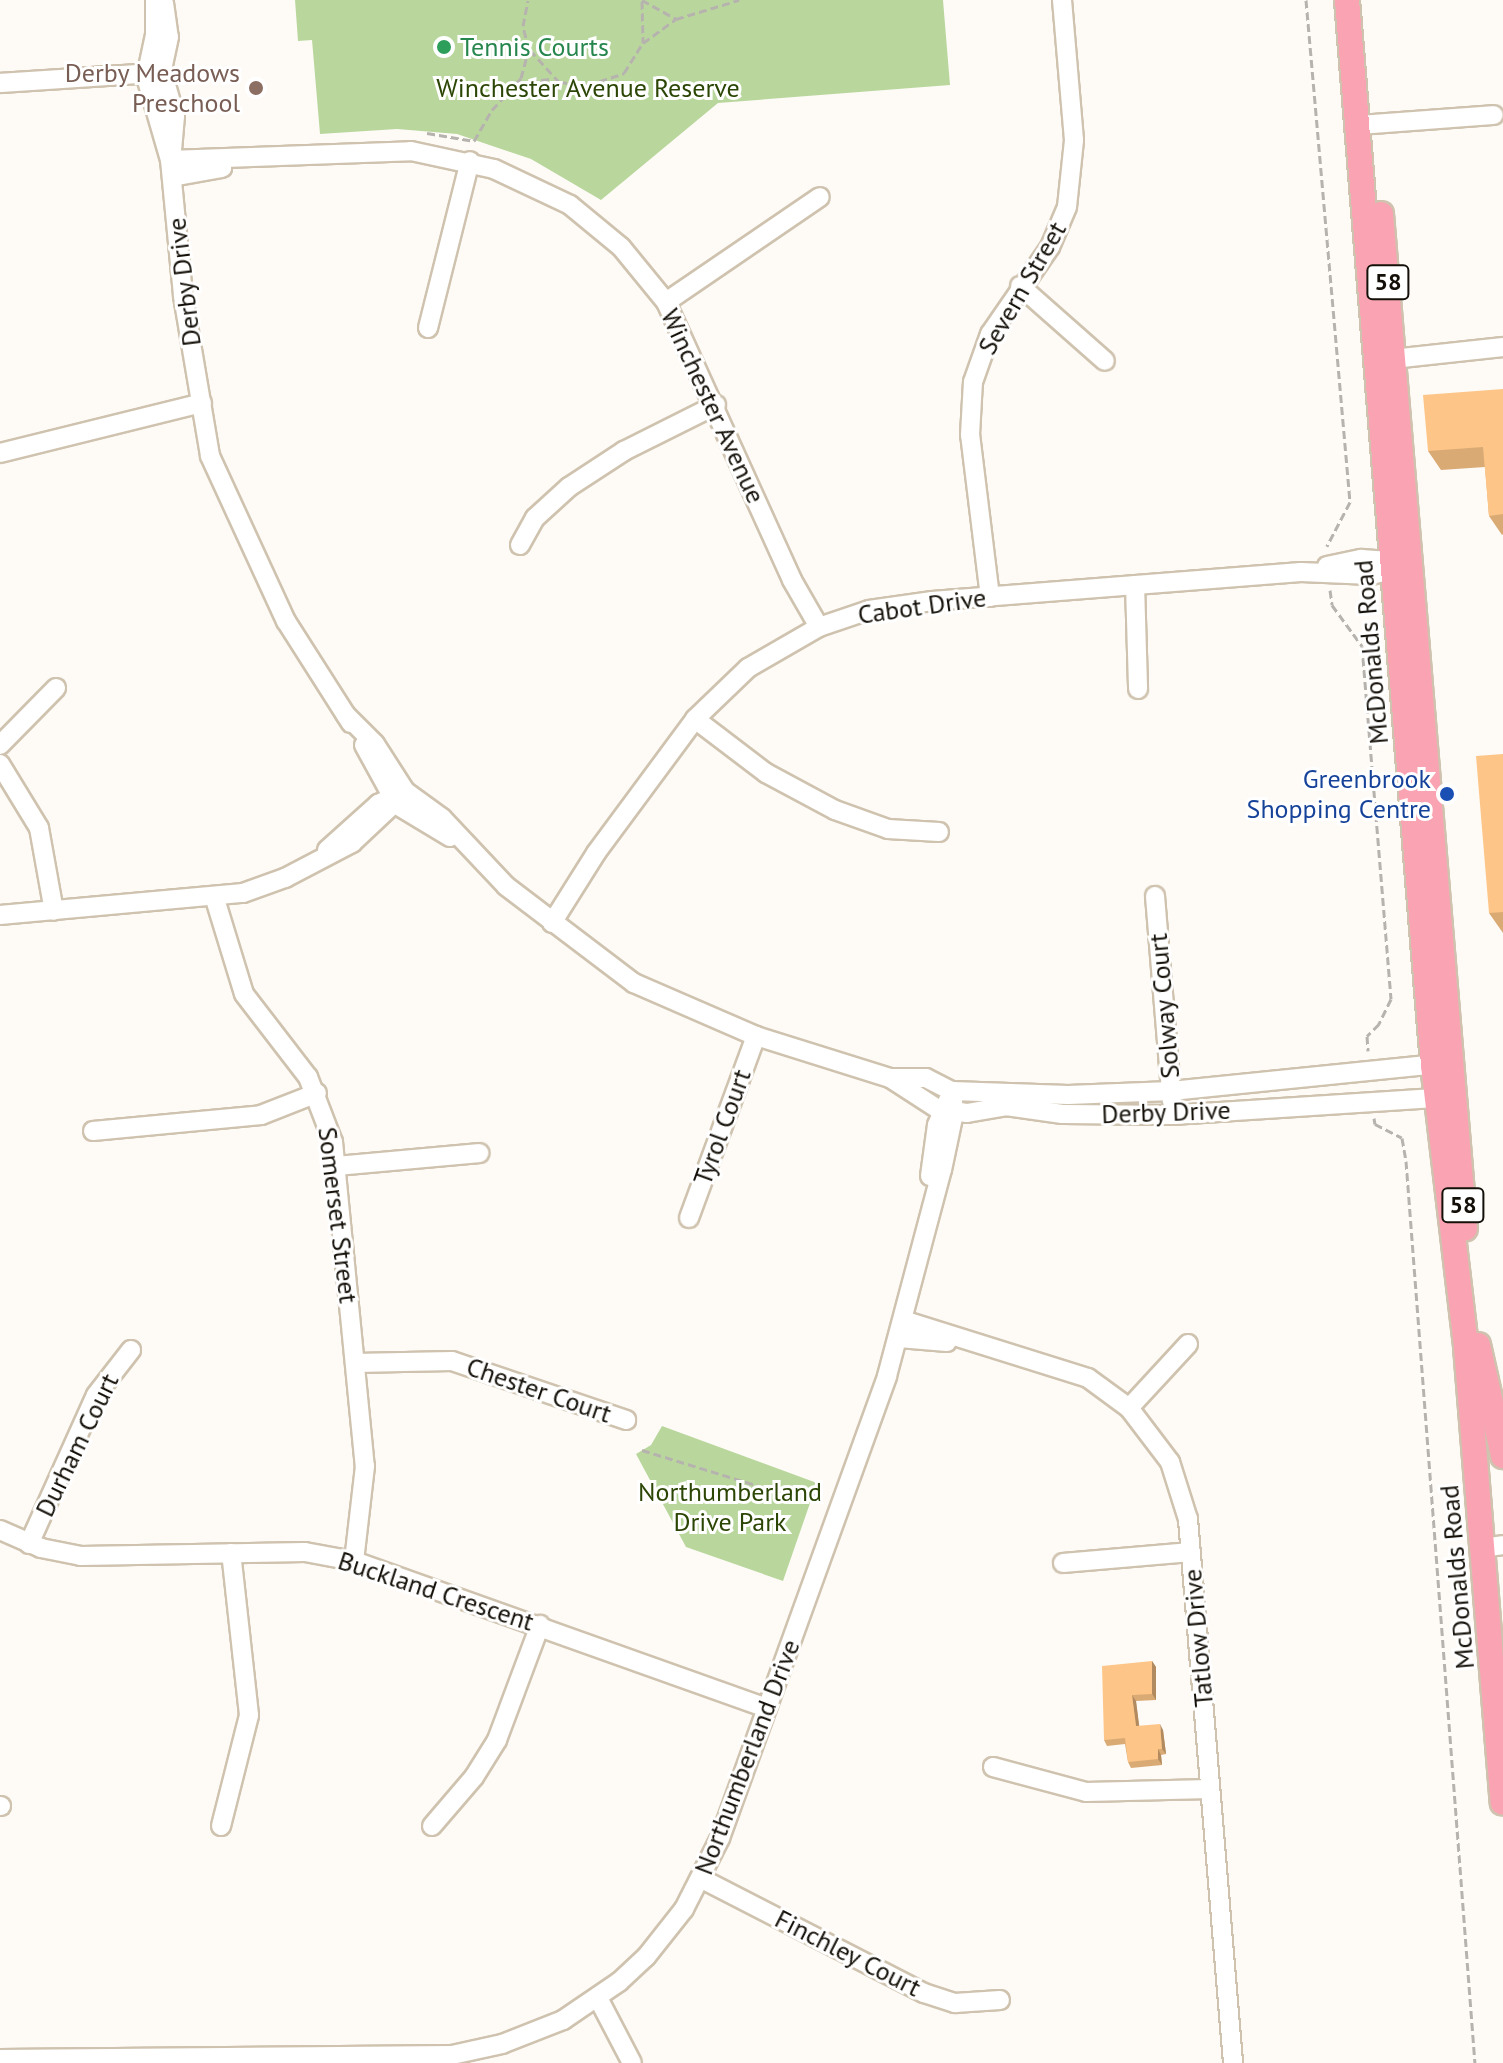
<!DOCTYPE html>
<style>
body{margin:0}
#map{position:relative;width:1503px;height:2063px;overflow:hidden;background:#fefbf7;font-family:"PT Sans",sans-serif}
div>[style]{position:absolute}
[style*='--x']{left:calc(var(--x)*1px);top:calc(var(--y)*1px);width:calc(var(--w)*1px);rotate:calc(var(--a)*1deg)}
.green>*{inset:0;background:#b9d79d}
.path>*{height:3px;margin-top:-1.5px;transform-origin:0;background:repeating-linear-gradient(90deg,#b6b3ae 0 8px,transparent 0 12px)}
.roads{filter:drop-shadow(2px 0 #cfc3af) drop-shadow(-2px 0 #cfc3af) drop-shadow(0 2px #cfc3af) drop-shadow(0 -2px #cfc3af)}
.minor>*{height:18px;margin:-9px;padding:0 9px;transform-origin:9px;border-radius:9px;background:#fff}
.major>*{height:24px;margin:-12px;padding:0 12px;transform-origin:12px;border-radius:12px;background:#faa4b3}
.wall>*{inset:0;background:#daaa75}
.shaded-wall>*{inset:0;background:#b18b5f}
.building>*{inset:0;background:#fdc688}
.dots>*{width:22px;height:22px;translate:-50% -50%;box-sizing:border-box;border:4px solid #fff;border-radius:50%}
span{translate:-50% -50%;white-space:nowrap;text-align:center;line-height:1.15;-webkit-text-stroke:6px #fff;paint-order:stroke}
.shield-label span{padding:2px 6px;background:#fff;border:2px solid;border-radius:6px;-webkit-text-stroke-width:0}
.shield-label{font-size:24px;color:#141009;font-weight:700}
.leisure-label{font-size:26px;color:#27864d}
.left{translate:0 -50%;text-align:left}
.education-label{font-size:26px;color:#785e54}
.right{translate:-100% -50%;text-align:right}
.park-label{font-size:26px;color:#2c4605}
.street-label{font-size:26px;color:#141009}
.transit-label{font-size:26px;color:#164399}
</style>
<div id="map">
<div class="green">
<div style="clip-path:polygon(295px 0,943px 0,950px 85px,718px 103px,601px 200px,531px 159px,457px 134px,397px 129px,320px 134px,312px 40px,298px 41px)"></div>
<div style="clip-path:polygon(662px 1426px,817px 1483px,783px 1581px,686px 1547px,636px 1454px,651px 1445px)"></div>
</div>
<div class="path">
<div style="--x:642;--y:0;--w:39;--a:29"></div>
<div style="--x:676;--y:19;--w:66;--a:-16.8"></div>
<div style="--x:1306;--y:0;--w:504;--a:84.99"></div>
<div style="--x:1350;--y:502;--w:50;--a:117.6"></div>
<div style="--x:642;--y:1;--w:42;--a:88.6"></div>
<div style="--x:643;--y:43;--w:41;--a:-36"></div>
<div style="--x:530;--y:50;--w:43;--a:47.8"></div>
<div style="--x:559;--y:82;--w:29;--a:6"></div>
<div style="--x:588;--y:85;--w:38;--a:-18"></div>
<div style="--x:624;--y:73;--w:36;--a:-58"></div>
<div style="--x:517;--y:83;--w:35;--a:-7"></div>
<div style="--x:427;--y:133;--w:48;--a:9.7"></div>
<div style="--x:474;--y:141;--w:36;--a:-60"></div>
<div style="--x:492;--y:110;--w:43;--a:-47.8"></div>
<div style="--x:521;--y:78;--w:30;--a:-75"></div>
<div style="--x:529;--y:49;--w:24;--a:-105"></div>
<div style="--x:523;--y:26;--w:26;--a:-79"></div>
<div style="--x:1330;--y:590;--w:15;--a:82"></div>
<div style="--x:1332;--y:605;--w:51;--a:53.8"></div>
<div style="--x:1362;--y:646;--w:354;--a:85.3"></div>
<div style="--x:1391;--y:999;--w:28;--a:116"></div>
<div style="--x:1379;--y:1024;--w:17;--a:135"></div>
<div style="--x:1367;--y:1036;--w:15;--a:86"></div>
<div style="--x:1374;--y:1118;--w:6;--a:81"></div>
<div style="--x:1375;--y:1124;--w:30;--a:27"></div>
<div style="--x:1402;--y:1138;--w:23;--a:80"></div>
<div style="--x:1406;--y:1161;--w:905;--a:85.63"></div>
<div style="--x:642;--y:1450;--w:139;--a:17.1"></div>
<div style="--x:775;--y:1491;--w:41;--a:5.6"></div>
</div>
<div class="roads">
<div class="minor">
<div style="--x:155;--y:0;--w:35;--a:90"></div>
<div style="--x:155;--y:35;--w:43;--a:102.1"></div>
<div style="--x:146;--y:77;--w:86;--a:73.9"></div>
<div style="--x:170;--y:160;--w:137;--a:84.5"></div>
<div style="--x:183;--y:296;--w:162;--a:80.4"></div>
<div style="--x:210;--y:456;--w:182;--a:65.3"></div>
<div style="--x:286;--y:621;--w:121;--a:57.5"></div>
<div style="--x:164;--y:3;--w:34;--a:82"></div>
<div style="--x:169;--y:37;--w:35;--a:102"></div>
<div style="--x:162;--y:71;--w:47;--a:73.9"></div>
<div style="--x:175;--y:116;--w:33;--a:95"></div>
<div style="--x:0;--y:83;--w:156;--a:-3.7"></div>
<div style="--x:1358;--y:125;--w:136;--a:-4.2"></div>
<div style="--x:170;--y:160;--w:241;--a:-2.1"></div>
<div style="--x:411;--y:151;--w:85;--a:12.2"></div>
<div style="--x:494;--y:169;--w:84;--a:25.3"></div>
<div style="--x:570;--y:205;--w:66;--a:39.5"></div>
<div style="--x:621;--y:247;--w:71;--a:50.7"></div>
<div style="--x:666;--y:302;--w:305;--a:65.6"></div>
<div style="--x:792;--y:580;--w:54;--a:60.1"></div>
<div style="--x:172;--y:177;--w:51;--a:-10.2"></div>
<div style="--x:1020;--y:286;--w:113;--a:41.4"></div>
<div style="--x:666;--y:302;--w:186;--a:-34.3"></div>
<div style="--x:428;--y:328;--w:172;--a:-75.9"></div>
<div style="--x:1383;--y:360;--w:121;--a:-6.2"></div>
<div style="--x:0;--y:453;--w:208;--a:-13.9"></div>
<div style="--x:520;--y:545;--w:31;--a:-61"></div>
<div style="--x:535;--y:518;--w:46;--a:-42.4"></div>
<div style="--x:569;--y:487;--w:66;--a:-33.2"></div>
<div style="--x:624;--y:451;--w:103;--a:-26.6"></div>
<div style="--x:1327;--y:566;--w:35;--a:-12"></div>
<div style="--x:1361;--y:559;--w:44;--a:3.9"></div>
<div style="--x:1135;--y:585;--w:104;--a:88.3"></div>
<div style="--x:990;--y:597;--w:163;--a:-97"></div>
<div style="--x:970;--y:435;--w:53;--a:-86.8"></div>
<div style="--x:973;--y:382;--w:51;--a:-70.5"></div>
<div style="--x:990;--y:334;--w:106;--a:-55.4"></div>
<div style="--x:1050;--y:247;--w:43;--a:-67"></div>
<div style="--x:1067;--y:207;--w:67;--a:-84"></div>
<div style="--x:1074;--y:140;--w:141;--a:-94.9"></div>
<div style="--x:345;--y:714;--w:42;--a:45"></div>
<div style="--x:375;--y:744;--w:56;--a:57.4"></div>
<div style="--x:405;--y:791;--w:46;--a:36.1"></div>
<div style="--x:442;--y:818;--w:93;--a:46.7"></div>
<div style="--x:506;--y:886;--w:161;--a:37.2"></div>
<div style="--x:634;--y:983;--w:133;--a:23.5"></div>
<div style="--x:756;--y:1036;--w:140;--a:17.4"></div>
<div style="--x:890;--y:1078;--w:57;--a:32.9"></div>
<div style="--x:938;--y:1109;--w:29;--a:8"></div>
<div style="--x:967;--y:1113;--w:40;--a:-10"></div>
<div style="--x:1006;--y:1106;--w:57;--a:8.1"></div>
<div style="--x:1062;--y:1114;--w:111;--a:0.5"></div>
<div style="--x:1173;--y:1115;--w:278;--a:-3.7"></div>
<div style="--x:695;--y:719;--w:89;--a:37.3"></div>
<div style="--x:766;--y:773;--w:78;--a:28.2"></div>
<div style="--x:835;--y:810;--w:56;--a:19.7"></div>
<div style="--x:888;--y:829;--w:51;--a:3.4"></div>
<div style="--x:0;--y:745;--w:80;--a:-45.5"></div>
<div style="--x:364;--y:745;--w:68;--a:61.2"></div>
<div style="--x:397;--y:805;--w:62;--a:31.1"></div>
<div style="--x:0;--y:764;--w:75;--a:58.6"></div>
<div style="--x:39;--y:828;--w:84;--a:79.8"></div>
<div style="--x:327;--y:850;--w:69;--a:-42"></div>
<div style="--x:378;--y:804;--w:25;--a:-26"></div>
<div style="--x:1155;--y:896;--w:206;--a:85.3"></div>
<div style="--x:215;--y:899;--w:99;--a:73"></div>
<div style="--x:244;--y:994;--w:105;--a:52.4"></div>
<div style="--x:308;--y:1077;--w:70;--a:69"></div>
<div style="--x:333;--y:1142;--w:326;--a:84.4"></div>
<div style="--x:365;--y:1466;--w:96;--a:96.6"></div>
<div style="--x:0;--y:915;--w:244;--a:-5.2"></div>
<div style="--x:243;--y:893;--w:45;--a:-19.7"></div>
<div style="--x:285;--y:878;--w:76;--a:-27.6"></div>
<div style="--x:352;--y:843;--w:69;--a:-43.2"></div>
<div style="--x:552;--y:923;--w:83;--a:-57.8"></div>
<div style="--x:596;--y:853;--w:167;--a:-53.5"></div>
<div style="--x:695;--y:719;--w:74;--a:-43.9"></div>
<div style="--x:748;--y:668;--w:82;--a:-30"></div>
<div style="--x:819;--y:627;--w:53;--a:-18.8"></div>
<div style="--x:869;--y:610;--w:64;--a:-8.1"></div>
<div style="--x:932;--y:601;--w:370;--a:-4.5"></div>
<div style="--x:1301;--y:572;--w:70;--a:2.5"></div>
<div style="--x:1371;--y:575;--w:32;--a:-13"></div>
<div style="--x:891;--y:1078;--w:35;--a:0"></div>
<div style="--x:926;--y:1078;--w:29;--a:27"></div>
<div style="--x:952;--y:1091;--w:116;--a:2"></div>
<div style="--x:1068;--y:1095;--w:103;--a:-2.2"></div>
<div style="--x:1171;--y:1091;--w:275;--a:-5.8"></div>
<div style="--x:93;--y:1131;--w:169;--a:-5.4"></div>
<div style="--x:261;--y:1115;--w:60;--a:-21.4"></div>
<div style="--x:337;--y:1166;--w:143;--a:-5.2"></div>
<div style="--x:930;--y:1176;--w:51;--a:-82.2"></div>
<div style="--x:937;--y:1125;--w:27;--a:-66"></div>
<div style="--x:689;--y:1218;--w:194;--a:-69.8"></div>
<div style="--x:903;--y:1320;--w:194;--a:17.4"></div>
<div style="--x:1088;--y:1378;--w:51;--a:36.2"></div>
<div style="--x:1129;--y:1408;--w:68;--a:52.8"></div>
<div style="--x:1170;--y:1462;--w:60;--a:72.5"></div>
<div style="--x:1188;--y:1519;--w:546;--a:85.27"></div>
<div style="--x:899;--y:1338;--w:48;--a:4.8"></div>
<div style="--x:355;--y:1363;--w:97;--a:-1.2"></div>
<div style="--x:452;--y:1361;--w:184;--a:18.7"></div>
<div style="--x:1129;--y:1408;--w:87;--a:-47.3"></div>
<div style="--x:0;--y:1530;--w:45;--a:23.7"></div>
<div style="--x:41;--y:1548;--w:41;--a:11.3"></div>
<div style="--x:81;--y:1556;--w:224;--a:-1"></div>
<div style="--x:305;--y:1552;--w:50;--a:10.4"></div>
<div style="--x:354;--y:1561;--w:438;--a:19.6"></div>
<div style="--x:29;--y:1544;--w:163;--a:-65.8"></div>
<div style="--x:96;--y:1395;--w:57;--a:-52.1"></div>
<div style="--x:1482;--y:1548;--w:21;--a:-8"></div>
<div style="--x:1063;--y:1563;--w:128;--a:-4.9"></div>
<div style="--x:993;--y:1767;--w:96;--a:15"></div>
<div style="--x:1086;--y:1792;--w:124;--a:-1.4"></div>
<div style="--x:0;--y:1806;--w:1;--a:0"></div>
<div style="--x:221;--y:1826;--w:114;--a:-75.8"></div>
<div style="--x:249;--y:1715;--w:163;--a:-96.3"></div>
<div style="--x:432;--y:1826;--w:65;--a:-49.4"></div>
<div style="--x:474;--y:1777;--w:44;--a:-58.1"></div>
<div style="--x:497;--y:1740;--w:123;--a:-69.5"></div>
<div style="--x:702;--y:1879;--w:250;--a:27.2"></div>
<div style="--x:924;--y:1993;--w:33;--a:18"></div>
<div style="--x:955;--y:2003;--w:45;--a:-3.8"></div>
<div style="--x:598;--y:1998;--w:73;--a:62.4"></div>
<div style="--x:0;--y:2059;--w:452;--a:-0.5"></div>
<div style="--x:452;--y:2055;--w:51;--a:-12.4"></div>
<div style="--x:502;--y:2044;--w:66;--a:-21.5"></div>
<div style="--x:563;--y:2020;--w:68;--a:-34.2"></div>
<div style="--x:619;--y:1982;--w:37;--a:-43"></div>
<div style="--x:646;--y:1957;--w:61;--a:-51.6"></div>
<div style="--x:684;--y:1909;--w:80;--a:-63.1"></div>
<div style="--x:720;--y:1838;--w:491;--a:-70.1"></div>
<div style="--x:887;--y:1376;--w:213;--a:-75.1"></div>
<div style="--x:942;--y:1170;--w:58;--a:-78.1"></div>
<div style="--x:954;--y:1113;--w:22;--a:-95"></div>
</div>
<div class="major">
<div style="--x:1347;--y:0;--w:1068;--a:85.38"></div>
<div style="--x:1433;--y:1065;--w:284;--a:83.3"></div>
<div style="--x:1466;--y:1347;--w:457;--a:85.4"></div>
<div style="--x:1381;--y:214;--w:1018;--a:85.27"></div>
<div style="--x:1478;--y:1345;--w:114;--a:77.3"></div>
</div>
</div>
<div class="wall">
<div style="clip-path:polygon(1503px 389px,1503px 534px,1502px 535px,1489px 516px,1485px 467px,1441px 470px,1428px 451px)"></div>
<div style="clip-path:polygon(1503px 754px,1503px 933px,1489px 913px)"></div>
<div style="clip-path:polygon(1152px 1661px,1156px 1667px,1156px 1700px,1136px 1701px,1139px 1726px,1163px 1730px,1166px 1754px,1161px 1755px,1162px 1765px,1131px 1768px,1128px 1762px,1125px 1744px,1107px 1746px,1104px 1740px)"></div>
</div>
<div class="shaded-wall">
<div style="clip-path:polygon(1152px 1661px,1156px 1667px,1156px 1700px,1152px 1694px)"></div>
<div style="clip-path:polygon(1132px 1695px,1136px 1701px,1140px 1732px,1136px 1726px)"></div>
<div style="clip-path:polygon(1160px 1724px,1163px 1730px,1166px 1754px,1162px 1749px)"></div>
<div style="clip-path:polygon(1158px 1749px,1161px 1755px,1162px 1765px,1158px 1759px)"></div>
</div>
<div class="building">
<div style="clip-path:polygon(1503px 389px,1503px 514px,1489px 516px,1483px 447px,1428px 451px,1423px 395px)"></div>
<div style="clip-path:polygon(1503px 754px,1503px 912px,1489px 913px,1476px 756px)"></div>
<div style="clip-path:polygon(1152px 1661px,1152px 1694px,1132px 1695px,1136px 1726px,1160px 1724px,1162px 1749px,1158px 1749px,1158px 1759px,1128px 1762px,1125px 1738px,1104px 1740px,1102px 1666px)"></div>
</div>
<div class="dots">
<div style="left:444px;top:47px;background:#2e9e5b"></div>
<div style="left:256px;top:88px;background:#8d6e63"></div>
<div style="left:1447px;top:794px;background:#1a4fb4"></div>
</div>
<div class="shield-label">
<span style="left:1388px;top:282px">58</span>
<span style="left:1463px;top:1205px">58</span>
</div>
<div class="leisure-label">
<span class="left" style="left:460px;top:47px">Tennis Courts</span>
</div>
<div class="education-label">
<span class="right" style="left:240px;top:88px">Derby Meadows<br>Preschool</span>
</div>
<div class="park-label">
<span style="left:588px;top:88px">Winchester Avenue Reserve</span>
<span style="left:730px;top:1507px">Northumberland<br>Drive Park</span>
</div>
<div class="street-label">
<span style="left:184px;top:282px;rotate:-97deg">Derby Drive</span>
<span style="left:1022px;top:288px;rotate:-60deg">Severn Street</span>
<span style="left:713px;top:406px;rotate:65deg">Winchester Avenue</span>
<span style="left:922px;top:606px;rotate:-8deg">Cabot Drive</span>
<span style="left:1371px;top:652px;rotate:-95deg">McDonalds Road</span>
<span style="left:1164px;top:1006px;rotate:-95deg">Solway Court</span>
<span style="left:1166px;top:1112px;rotate:-2deg">Derby Drive</span>
<span style="left:722px;top:1127px;rotate:-70deg">Tyrol Court</span>
<span style="left:338px;top:1215px;rotate:83deg">Somerset Street</span>
<span style="left:539px;top:1390px;rotate:19deg">Chester Court</span>
<span style="left:77px;top:1445px;rotate:-64deg">Durham Court</span>
<span style="left:1457px;top:1577px;rotate:-95deg">McDonalds Road</span>
<span style="left:436px;top:1591px;rotate:18deg">Buckland Crescent</span>
<span style="left:1198px;top:1638px;rotate:-95deg">Tatlow Drive</span>
<span style="left:747px;top:1757px;rotate:-69deg">Northumberland Drive</span>
<span style="left:848px;top:1953px;rotate:27deg">Finchley Court</span>
</div>
<div class="transit-label">
<span class="right" style="left:1431px;top:794px">Greenbrook<br>Shopping Centre</span>
</div>
</div>
